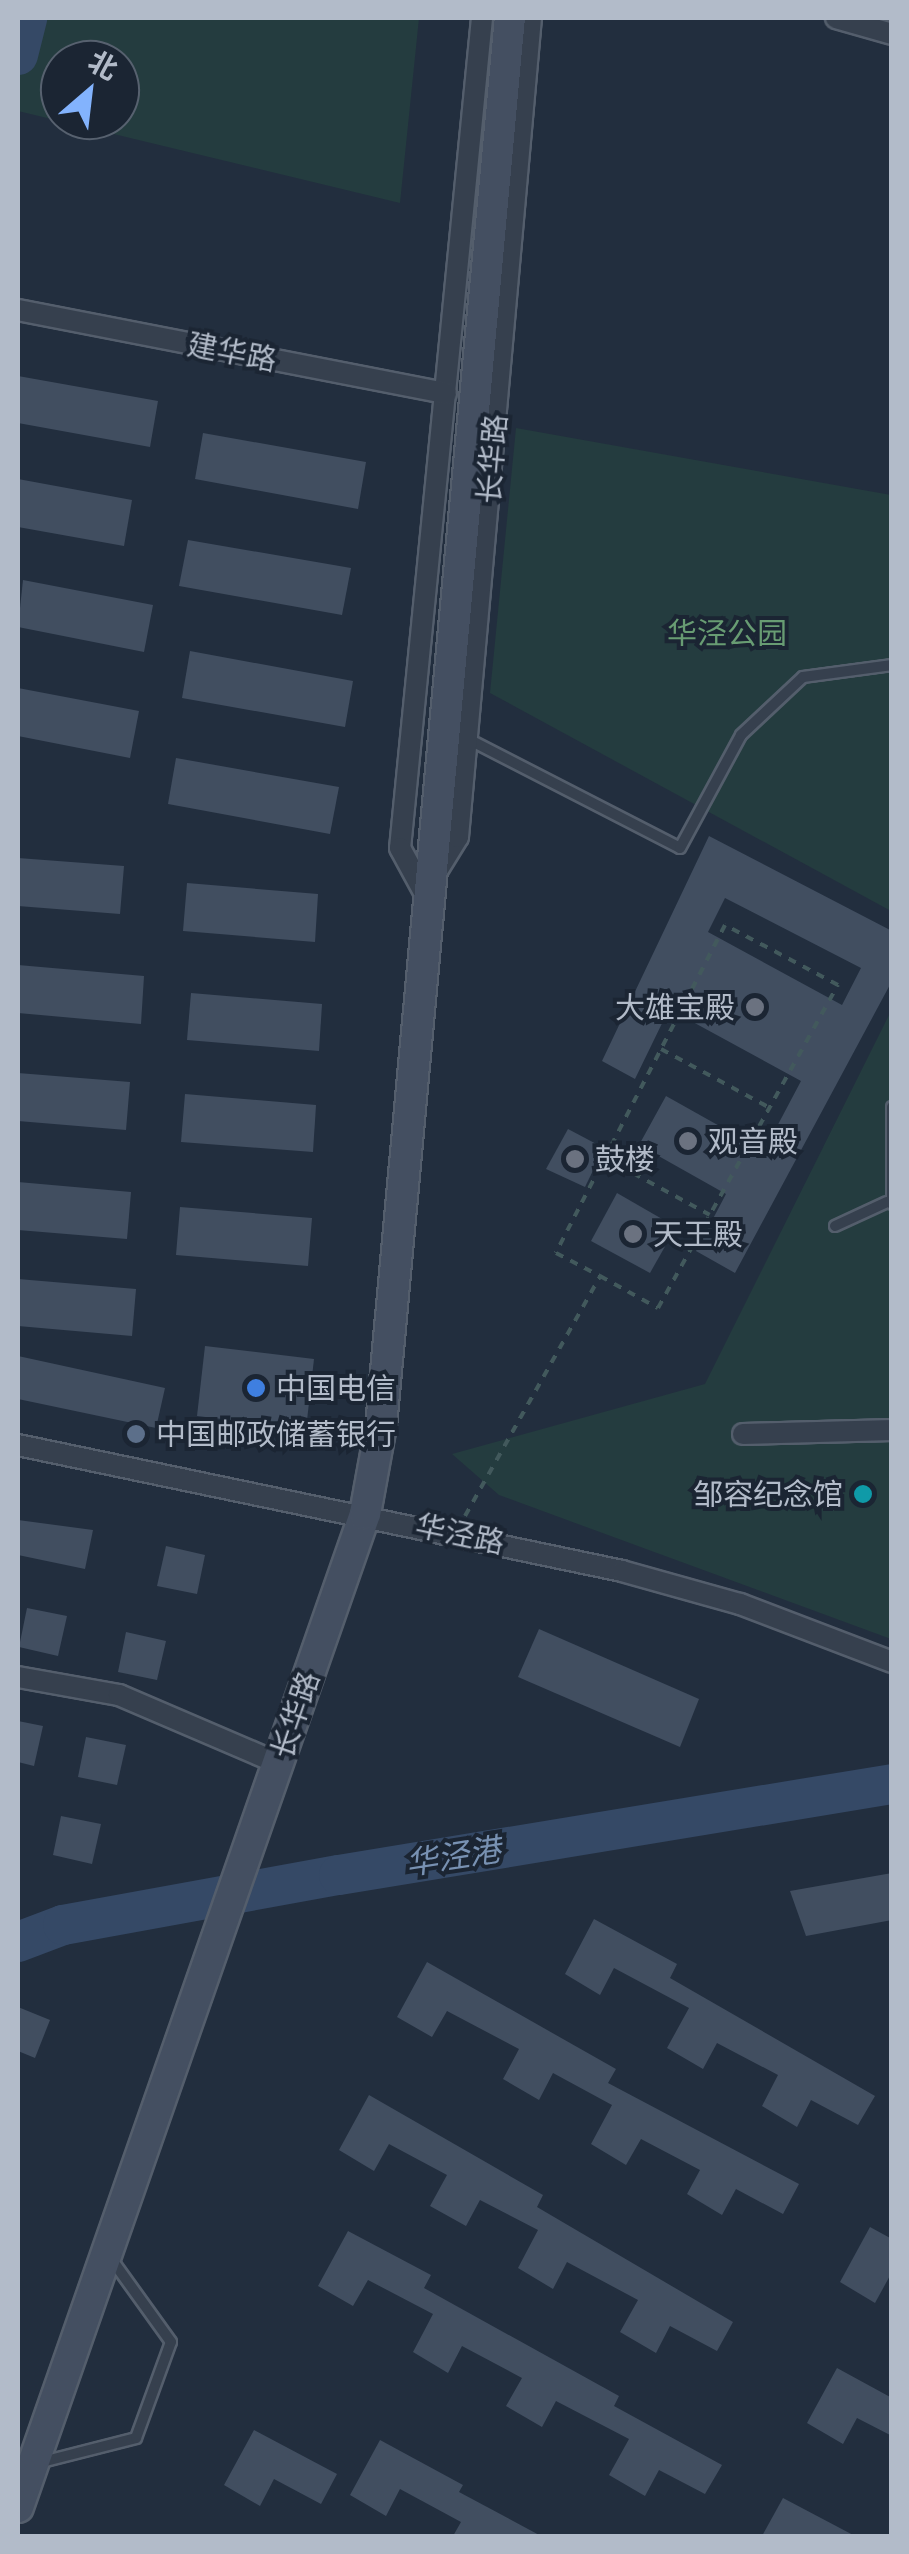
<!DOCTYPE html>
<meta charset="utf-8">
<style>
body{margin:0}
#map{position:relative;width:909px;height:2554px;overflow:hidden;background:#222e3e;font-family:Ubuntu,"Noto Sans SC",sans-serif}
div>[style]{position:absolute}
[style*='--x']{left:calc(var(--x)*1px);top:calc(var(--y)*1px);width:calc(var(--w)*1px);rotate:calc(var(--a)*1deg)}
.green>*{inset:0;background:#243c3f}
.river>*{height:40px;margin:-20px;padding:0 20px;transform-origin:20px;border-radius:20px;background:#354966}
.building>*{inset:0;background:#414e60}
.path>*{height:4px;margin-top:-2px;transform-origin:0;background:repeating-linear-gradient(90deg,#42595c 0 8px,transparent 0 16px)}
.roads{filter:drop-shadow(2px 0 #545e6c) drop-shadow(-2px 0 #545e6c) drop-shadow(0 2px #545e6c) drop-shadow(0 -2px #545e6c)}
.lane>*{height:10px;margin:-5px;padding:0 5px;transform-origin:5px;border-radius:5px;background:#36404e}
.street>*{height:20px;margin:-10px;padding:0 10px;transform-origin:10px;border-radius:10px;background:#36404e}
.secondary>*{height:30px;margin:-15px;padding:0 15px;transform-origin:15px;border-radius:15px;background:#444f61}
.dots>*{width:28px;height:28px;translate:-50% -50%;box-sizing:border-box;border:5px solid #1b2533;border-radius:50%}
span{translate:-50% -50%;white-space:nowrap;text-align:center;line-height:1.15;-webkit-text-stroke:8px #1b2533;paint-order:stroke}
.street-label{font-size:30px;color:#b2bbc9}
.park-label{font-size:30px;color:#689c73}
.poi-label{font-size:30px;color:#b2bbc9}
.right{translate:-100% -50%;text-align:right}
.left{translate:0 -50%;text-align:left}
.water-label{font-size:32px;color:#7891b2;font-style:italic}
.frame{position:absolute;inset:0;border:20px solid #b2bbc9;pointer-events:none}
.north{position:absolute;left:40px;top:40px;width:100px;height:100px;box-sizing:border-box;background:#1b2533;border:2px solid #57616f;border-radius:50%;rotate:28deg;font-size:28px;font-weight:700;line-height:40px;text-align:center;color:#b2bbc9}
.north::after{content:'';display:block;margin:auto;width:35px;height:45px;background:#83b3fd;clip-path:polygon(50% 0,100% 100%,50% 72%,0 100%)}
</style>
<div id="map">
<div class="green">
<div style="clip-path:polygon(evenodd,18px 18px,419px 18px,400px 203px,18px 111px,18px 18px,60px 60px,120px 60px,120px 120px,60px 120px,60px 60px)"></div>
<div style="clip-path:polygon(516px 428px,891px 495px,891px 911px,490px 693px)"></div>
<div style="clip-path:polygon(891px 1011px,891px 1639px,499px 1495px,452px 1454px,705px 1384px)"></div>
</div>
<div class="river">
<div style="--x:18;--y:55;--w:38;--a:-76"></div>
<div style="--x:18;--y:1942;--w:48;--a:-20.7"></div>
<div style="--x:63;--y:1925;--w:280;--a:-10.3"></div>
<div style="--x:339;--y:1875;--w:560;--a:-9.34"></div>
</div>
<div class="building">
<div style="clip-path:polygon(18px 376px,158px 401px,150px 447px,18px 423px)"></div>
<div style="clip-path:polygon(203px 433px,366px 462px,358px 509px,195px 479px)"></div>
<div style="clip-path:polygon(18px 479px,132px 500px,124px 546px,18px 527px)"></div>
<div style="clip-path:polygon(188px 540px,351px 568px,342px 615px,179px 586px)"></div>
<div style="clip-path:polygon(23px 580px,153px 605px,144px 652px,18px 627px)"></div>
<div style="clip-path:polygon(190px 651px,353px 681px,345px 727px,182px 698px)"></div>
<div style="clip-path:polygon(18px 688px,139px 711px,130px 758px,18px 736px)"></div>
<div style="clip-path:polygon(176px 758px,339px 787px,330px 834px,168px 804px)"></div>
<div style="clip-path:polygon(evenodd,709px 836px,892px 931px,892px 981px,735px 1273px,696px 1251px,726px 1194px,639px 1145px,666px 1096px,764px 1151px,801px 1081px,669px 1009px,635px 1079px,602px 1061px,709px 836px,725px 898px,861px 968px,842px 1005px,708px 932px,725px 898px)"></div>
<div style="clip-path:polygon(18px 858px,124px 866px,120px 914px,18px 906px)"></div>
<div style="clip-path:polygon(187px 883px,318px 894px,315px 942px,183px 931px)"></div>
<div style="clip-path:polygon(18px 965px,144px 976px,141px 1024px,18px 1013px)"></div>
<div style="clip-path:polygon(191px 993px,322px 1004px,319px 1051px,187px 1040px)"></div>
<div style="clip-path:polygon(18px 1073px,130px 1082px,126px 1130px,18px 1121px)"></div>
<div style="clip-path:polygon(185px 1094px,316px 1105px,313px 1152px,181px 1142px)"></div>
<div style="clip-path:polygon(568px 1129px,604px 1148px,585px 1187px,546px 1169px)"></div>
<div style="clip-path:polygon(18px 1182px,131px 1192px,127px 1239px,18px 1230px)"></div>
<div style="clip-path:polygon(617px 1193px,676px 1227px,650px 1273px,591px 1241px)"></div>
<div style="clip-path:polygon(180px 1207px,312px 1218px,308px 1266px,176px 1255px)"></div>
<div style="clip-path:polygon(18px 1279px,136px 1289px,132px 1336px,18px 1326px)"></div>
<div style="clip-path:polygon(205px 1346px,314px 1359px,306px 1429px,197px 1416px)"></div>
<div style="clip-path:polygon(18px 1356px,165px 1388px,156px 1428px,18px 1399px)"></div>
<div style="clip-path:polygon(18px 1520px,93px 1530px,85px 1569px,18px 1555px)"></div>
<div style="clip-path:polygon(166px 1546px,205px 1555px,197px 1594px,157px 1586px)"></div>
<div style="clip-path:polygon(27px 1608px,67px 1616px,58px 1656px,19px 1647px)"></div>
<div style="clip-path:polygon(539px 1629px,699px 1699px,680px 1747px,518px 1677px)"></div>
<div style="clip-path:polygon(126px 1632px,166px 1641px,157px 1680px,118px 1672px)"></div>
<div style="clip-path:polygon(18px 1721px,43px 1726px,34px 1766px,18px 1762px)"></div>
<div style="clip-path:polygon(86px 1737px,126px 1745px,117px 1785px,78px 1777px)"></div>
<div style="clip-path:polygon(61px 1816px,101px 1824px,92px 1864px,53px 1855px)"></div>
<div style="clip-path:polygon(892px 1873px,892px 1920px,806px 1936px,790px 1891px)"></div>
<div style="clip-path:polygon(594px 1919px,677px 1964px,670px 1978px,875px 2096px,858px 2125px,811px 2100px,797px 2127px,762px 2106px,778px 2075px,717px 2043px,703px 2069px,667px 2048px,689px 2008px,614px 1968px,600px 1995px,565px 1974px)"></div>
<div style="clip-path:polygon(427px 1962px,616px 2069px,608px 2083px,799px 2184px,783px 2214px,736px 2189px,722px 2215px,687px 2194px,700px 2170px,641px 2139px,626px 2165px,591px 2144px,612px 2105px,553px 2073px,539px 2100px,503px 2079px,519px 2049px,447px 2011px,432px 2037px,397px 2017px)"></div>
<div style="clip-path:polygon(18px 2007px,50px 2020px,35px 2058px,18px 2051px)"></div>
<div style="clip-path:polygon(369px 2095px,543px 2195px,537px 2207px,733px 2322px,717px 2351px,670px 2326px,656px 2353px,620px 2332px,638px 2300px,567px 2262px,553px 2289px,518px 2268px,538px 2230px,480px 2200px,466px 2226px,430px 2206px,447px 2175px,389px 2144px,374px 2171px,339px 2150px)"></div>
<div style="clip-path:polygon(870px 2227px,892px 2239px,892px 2272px,875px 2303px,840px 2282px)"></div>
<div style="clip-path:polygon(348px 2231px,431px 2275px,424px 2288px,619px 2396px,614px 2406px,722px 2465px,705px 2494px,659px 2470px,645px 2496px,609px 2475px,629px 2439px,556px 2401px,542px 2427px,506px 2406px,522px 2378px,462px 2346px,448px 2373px,413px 2352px,433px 2314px,368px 2280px,353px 2306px,318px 2286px)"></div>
<div style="clip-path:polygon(837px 2368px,892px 2398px,892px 2436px,857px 2418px,843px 2444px,807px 2423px)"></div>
<div style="clip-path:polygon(254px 2430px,337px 2474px,321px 2504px,274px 2479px,260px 2506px,224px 2485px)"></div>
<div style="clip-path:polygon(380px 2440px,463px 2485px,459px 2492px,541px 2536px,453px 2536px,461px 2522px,400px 2489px,386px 2516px,350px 2495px)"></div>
<div style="clip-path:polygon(783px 2498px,855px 2536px,762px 2536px)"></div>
</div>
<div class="path">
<div style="--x:661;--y:1049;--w:124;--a:28.4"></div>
<div style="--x:605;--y:1158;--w:119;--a:28.5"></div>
<div style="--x:465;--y:1516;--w:275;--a:-60.6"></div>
<div style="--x:600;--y:1276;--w:66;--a:28.9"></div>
<div style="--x:658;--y:1308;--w:370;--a:-60.9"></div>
<div style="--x:838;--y:985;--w:128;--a:-152"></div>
<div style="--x:725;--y:925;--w:369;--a:117.3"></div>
<div style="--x:556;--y:1253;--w:50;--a:27.6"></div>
</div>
<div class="roads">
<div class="lane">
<div style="--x:468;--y:739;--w:238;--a:27.2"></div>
<div style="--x:680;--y:848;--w:128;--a:-61.6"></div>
<div style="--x:741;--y:735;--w:85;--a:-43.1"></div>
<div style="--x:803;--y:677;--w:90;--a:-7.7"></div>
<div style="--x:892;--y:1107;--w:97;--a:90"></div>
<div style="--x:835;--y:1226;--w:57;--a:-24.8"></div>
<div style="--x:38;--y:2463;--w:101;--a:-14.3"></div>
<div style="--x:136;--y:2438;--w:102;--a:-70"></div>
<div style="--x:171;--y:2342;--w:105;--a:-125.7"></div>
</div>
<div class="street">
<div style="--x:482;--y:18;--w:834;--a:95.64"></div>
<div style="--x:400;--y:848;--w:50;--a:61.4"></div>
<div style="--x:424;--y:892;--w:65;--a:-58.3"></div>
<div style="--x:458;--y:837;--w:822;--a:-84.91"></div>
<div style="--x:836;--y:18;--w:58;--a:15.9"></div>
<div style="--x:18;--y:310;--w:436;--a:11"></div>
<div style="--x:743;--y:1434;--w:149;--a:-1.5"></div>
<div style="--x:18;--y:1445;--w:617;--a:11.78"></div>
<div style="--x:622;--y:1571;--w:123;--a:15.6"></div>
<div style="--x:740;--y:1604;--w:163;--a:20.9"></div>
<div style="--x:18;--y:1677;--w:103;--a:10.1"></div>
<div style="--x:119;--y:1695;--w:173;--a:23.2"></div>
</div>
<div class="secondary">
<div style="--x:18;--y:2507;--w:1052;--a:-70.74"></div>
<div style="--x:365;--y:1514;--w:89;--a:-79.7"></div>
<div style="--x:381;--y:1426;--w:1414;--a:-84.77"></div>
</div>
</div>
<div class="dots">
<div style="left:755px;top:1007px;background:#6b7280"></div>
<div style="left:688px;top:1141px;background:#6b7280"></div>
<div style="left:575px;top:1159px;background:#6b7280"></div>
<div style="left:633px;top:1234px;background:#6b7280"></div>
<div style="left:256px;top:1388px;background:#3f7fe0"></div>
<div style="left:136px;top:1434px;background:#5c6f8a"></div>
<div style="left:863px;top:1494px;background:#0f9aa8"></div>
</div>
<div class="street-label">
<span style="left:232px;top:352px;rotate:11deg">建华路</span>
<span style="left:492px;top:459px;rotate:-85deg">长华路</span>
<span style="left:460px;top:1534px;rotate:12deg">华泾路</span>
<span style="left:295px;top:1715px;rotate:-71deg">长华路</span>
</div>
<div class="park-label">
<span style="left:727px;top:633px">华泾公园</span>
</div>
<div class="poi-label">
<span class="right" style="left:735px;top:1007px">大雄宝殿</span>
<span class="left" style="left:708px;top:1141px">观音殿</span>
<span class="left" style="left:595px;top:1159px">鼓楼</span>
<span class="left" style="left:653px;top:1234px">天王殿</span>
<span class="left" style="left:276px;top:1388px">中国电信</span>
<span class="left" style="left:156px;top:1434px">中国邮政储蓄银行</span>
<span class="right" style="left:843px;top:1494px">邹容纪念馆</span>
</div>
<div class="water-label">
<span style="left:453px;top:1856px;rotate:-9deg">华泾港</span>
</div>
<div class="frame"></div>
<div class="north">北</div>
</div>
